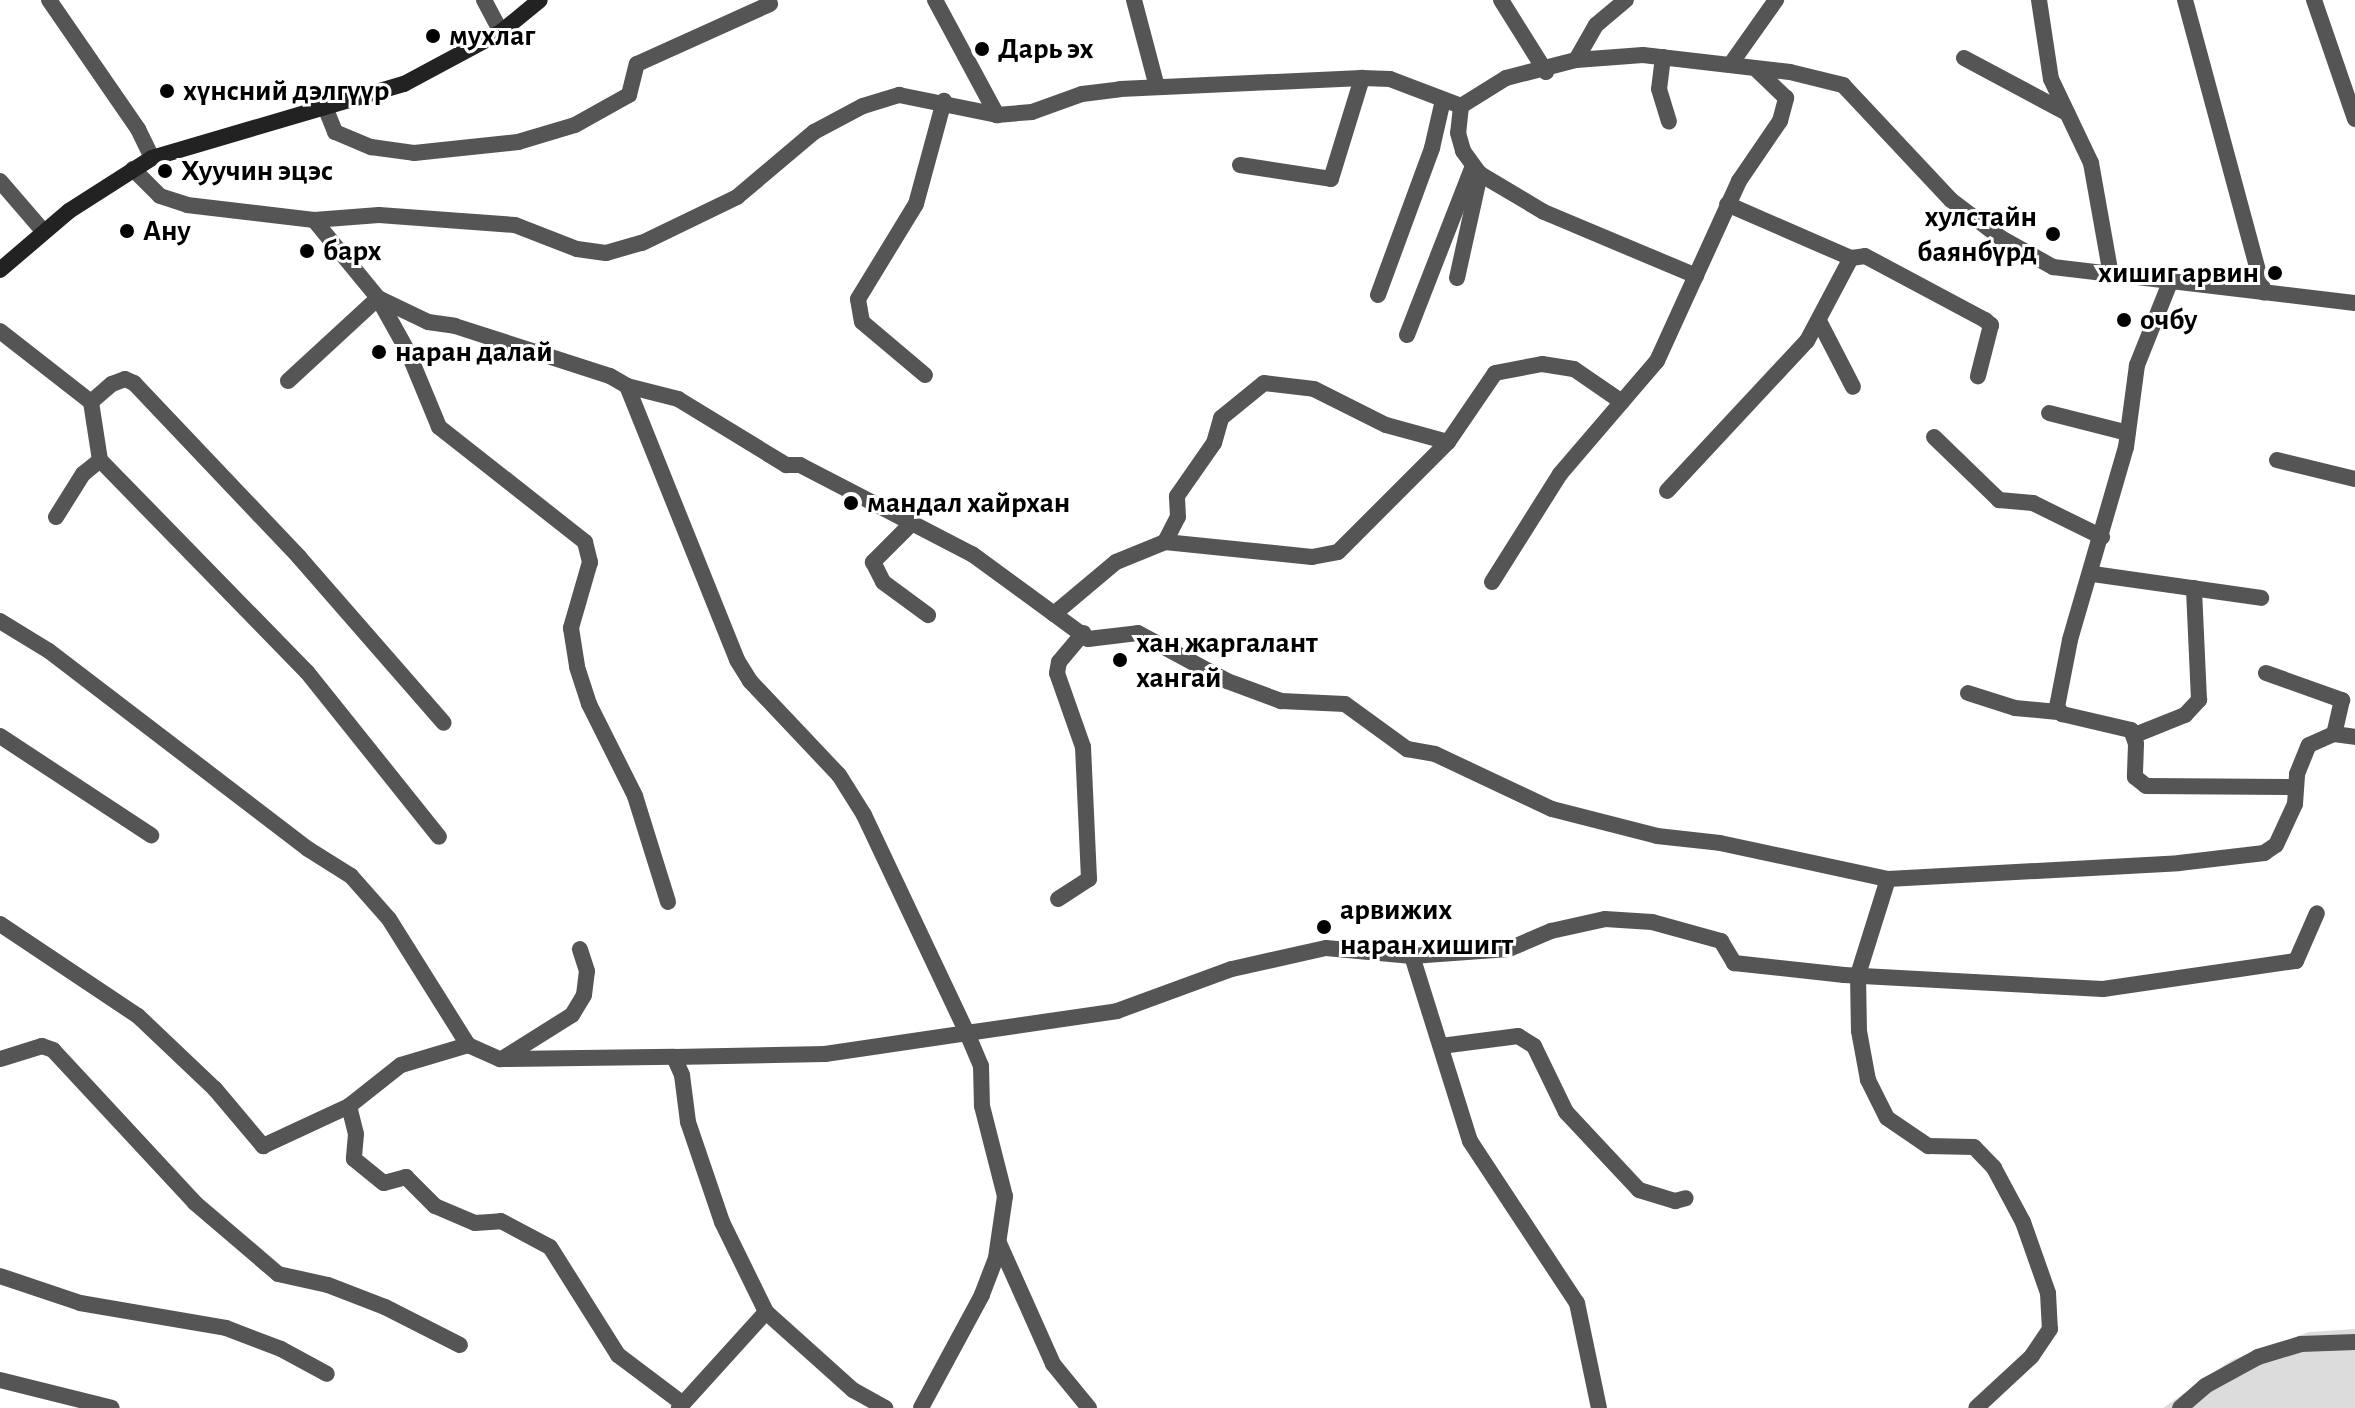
<!DOCTYPE html>
<meta charset="utf-8">
<style>
body{margin:0}
#map{position:relative;width:2355px;height:1408px;overflow:hidden;background:#fff;font-family:"Alegreya Sans",sans-serif}
div>[style]{position:absolute}
[style*='--x']{left:calc(var(--x)*1px);top:calc(var(--y)*1px);width:calc(var(--w)*1px);rotate:calc(var(--a)*1deg)}
.green>*{inset:0;background:#dcdcdc}
.minor>*{height:16px;margin:-8px;padding:0 8px;transform-origin:8px;border-radius:8px;background:#555}
.secondary>*{height:16px;margin:-8px;padding:0 8px;transform-origin:8px;border-radius:8px;background:#222}
.dots>*{width:22px;height:22px;translate:-50% -50%;box-sizing:border-box;border:4px solid #fff;border-radius:50%}
span{translate:-50% -50%;white-space:nowrap;text-align:center;line-height:1.15;-webkit-text-stroke:6px #fff;paint-order:stroke}
.poi-label{font-size:30px;color:#000;font-weight:700}
.left{translate:0 -50%;text-align:left}
.right{translate:-100% -50%;text-align:right}
</style>
<div id="map">
<div class="green">
<div style="clip-path:polygon(2355px 1329px,2355px 1408px,2163px 1408px,2232px 1360px,2309px 1332px)"></div>
</div>
<div class="minor">
<div style="--x:49;--y:0;--w:157;--a:55.4"></div>
<div style="--x:138;--y:129;--w:32;--a:64"></div>
<div style="--x:484;--y:0;--w:36;--a:62"></div>
<div style="--x:935;--y:0;--w:131;--a:61.7"></div>
<div style="--x:1134;--y:0;--w:90;--a:75.2"></div>
<div style="--x:1501;--y:0;--w:85;--a:58"></div>
<div style="--x:2039;--y:0;--w:80;--a:81.4"></div>
<div style="--x:2051;--y:79;--w:93;--a:64.5"></div>
<div style="--x:2091;--y:163;--w:114;--a:79.9"></div>
<div style="--x:2185;--y:0;--w:303;--a:74.9"></div>
<div style="--x:2314;--y:0;--w:126;--a:71"></div>
<div style="--x:1663;--y:57;--w:32;--a:97"></div>
<div style="--x:1659;--y:89;--w:34;--a:73"></div>
<div style="--x:1964;--y:58;--w:117;--a:28.1"></div>
<div style="--x:1576;--y:60;--w:40;--a:-60.3"></div>
<div style="--x:1596;--y:25;--w:39;--a:-40"></div>
<div style="--x:1730;--y:65;--w:80;--a:-54.7"></div>
<div style="--x:1461;--y:106;--w:27;--a:96"></div>
<div style="--x:1458;--y:133;--w:19;--a:74"></div>
<div style="--x:1463;--y:151;--w:29;--a:54"></div>
<div style="--x:1480;--y:174;--w:74;--a:30.7"></div>
<div style="--x:1544;--y:212;--w:165;--a:22.8"></div>
<div style="--x:325;--y:107;--w:27;--a:68"></div>
<div style="--x:335;--y:132;--w:39;--a:23"></div>
<div style="--x:371;--y:147;--w:43;--a:7.9"></div>
<div style="--x:414;--y:153;--w:105;--a:-6"></div>
<div style="--x:518;--y:142;--w:59;--a:-16.6"></div>
<div style="--x:575;--y:125;--w:62;--a:-29.1"></div>
<div style="--x:629;--y:95;--w:32;--a:-76"></div>
<div style="--x:637;--y:64;--w:146;--a:-24.3"></div>
<div style="--x:1240;--y:165;--w:92;--a:8.7"></div>
<div style="--x:1331;--y:179;--w:106;--a:-72.9"></div>
<div style="--x:133;--y:169;--w:38;--a:45"></div>
<div style="--x:160;--y:196;--w:28;--a:18"></div>
<div style="--x:187;--y:205;--w:128;--a:6.7"></div>
<div style="--x:314;--y:220;--w:101;--a:50.6"></div>
<div style="--x:378;--y:298;--w:55;--a:25.6"></div>
<div style="--x:428;--y:322;--w:27;--a:8"></div>
<div style="--x:455;--y:326;--w:163;--a:17.9"></div>
<div style="--x:610;--y:376;--w:20;--a:30"></div>
<div style="--x:627;--y:386;--w:295;--a:68.1"></div>
<div style="--x:737;--y:660;--w:25;--a:58"></div>
<div style="--x:750;--y:681;--w:129;--a:46.6"></div>
<div style="--x:839;--y:775;--w:47;--a:58"></div>
<div style="--x:864;--y:815;--w:241;--a:64.7"></div>
<div style="--x:967;--y:1033;--w:152;--a:-8.3"></div>
<div style="--x:1117;--y:1011;--w:122;--a:-20.1"></div>
<div style="--x:1232;--y:969;--w:96;--a:-12.6"></div>
<div style="--x:1326;--y:948;--w:86;--a:5.3"></div>
<div style="--x:1412;--y:956;--w:194;--a:72.6"></div>
<div style="--x:1470;--y:1141;--w:194;--a:56.6"></div>
<div style="--x:1577;--y:1303;--w:107;--a:78.2"></div>
<div style="--x:0;--y:181;--w:67;--a:49.2"></div>
<div style="--x:314;--y:220;--w:65;--a:-4.4"></div>
<div style="--x:379;--y:215;--w:136;--a:4.2"></div>
<div style="--x:515;--y:225;--w:66;--a:21.2"></div>
<div style="--x:577;--y:249;--w:29;--a:8"></div>
<div style="--x:606;--y:253;--w:37;--a:-16"></div>
<div style="--x:642;--y:243;--w:106;--a:-25.8"></div>
<div style="--x:737;--y:197;--w:101;--a:-40.2"></div>
<div style="--x:814;--y:132;--w:55;--a:-28"></div>
<div style="--x:863;--y:106;--w:38;--a:-17"></div>
<div style="--x:899;--y:95;--w:100;--a:11.5"></div>
<div style="--x:997;--y:115;--w:35;--a:-5"></div>
<div style="--x:1032;--y:112;--w:53;--a:-19.8"></div>
<div style="--x:1082;--y:94;--w:38;--a:-7"></div>
<div style="--x:1120;--y:89;--w:242;--a:-2.6"></div>
<div style="--x:1362;--y:78;--w:28;--a:2"></div>
<div style="--x:1390;--y:79;--w:76;--a:20.8"></div>
<div style="--x:1461;--y:106;--w:53;--a:-31.9"></div>
<div style="--x:1506;--y:78;--w:72;--a:-14.4"></div>
<div style="--x:1576;--y:60;--w:67;--a:-4.3"></div>
<div style="--x:1643;--y:55;--w:148;--a:6.6"></div>
<div style="--x:1790;--y:72;--w:55;--a:13.8"></div>
<div style="--x:1843;--y:85;--w:158;--a:46.8"></div>
<div style="--x:1951;--y:200;--w:63;--a:37.2"></div>
<div style="--x:2001;--y:238;--w:60;--a:29.1"></div>
<div style="--x:2053;--y:267;--w:304;--a:6.8"></div>
<div style="--x:1851;--y:258;--w:14;--a:-8"></div>
<div style="--x:1865;--y:256;--w:136;--a:28.1"></div>
<div style="--x:1985;--y:320;--w:8;--a:40"></div>
<div style="--x:1991;--y:325;--w:53;--a:104.3"></div>
<div style="--x:1457;--y:278;--w:107;--a:-77.5"></div>
<div style="--x:2171;--y:280;--w:92;--a:111.8"></div>
<div style="--x:2137;--y:365;--w:83;--a:97.6"></div>
<div style="--x:2126;--y:447;--w:201;--a:106.2"></div>
<div style="--x:2070;--y:640;--w:68;--a:101"></div>
<div style="--x:2057;--y:707;--w:9;--a:54"></div>
<div style="--x:2062;--y:714;--w:71;--a:13.1"></div>
<div style="--x:2131;--y:730;--w:15;--a:70"></div>
<div style="--x:2136;--y:744;--w:33;--a:92"></div>
<div style="--x:2135;--y:777;--w:14;--a:39"></div>
<div style="--x:2146;--y:786;--w:150;--a:0.4"></div>
<div style="--x:1378;--y:295;--w:157;--a:-69.8"></div>
<div style="--x:1432;--y:148;--w:49;--a:-77.1"></div>
<div style="--x:1819;--y:321;--w:74;--a:62.7"></div>
<div style="--x:0;--y:331;--w:115;--a:38"></div>
<div style="--x:91;--y:402;--w:59;--a:81.2"></div>
<div style="--x:100;--y:460;--w:296;--a:45.7"></div>
<div style="--x:307;--y:672;--w:211;--a:51.3"></div>
<div style="--x:1407;--y:335;--w:181;--a:-68.7"></div>
<div style="--x:925;--y:375;--w:82;--a:-139.9"></div>
<div style="--x:862;--y:322;--w:23;--a:-100"></div>
<div style="--x:858;--y:299;--w:111;--a:-58.6"></div>
<div style="--x:916;--y:204;--w:107;--a:-74.8"></div>
<div style="--x:288;--y:381;--w:122;--a:-42.7"></div>
<div style="--x:378;--y:298;--w:62;--a:60.9"></div>
<div style="--x:408;--y:352;--w:81;--a:67.5"></div>
<div style="--x:439;--y:427;--w:186;--a:38.2"></div>
<div style="--x:585;--y:542;--w:21;--a:76"></div>
<div style="--x:590;--y:562;--w:69;--a:106.1"></div>
<div style="--x:571;--y:628;--w:39;--a:81"></div>
<div style="--x:577;--y:667;--w:39;--a:72"></div>
<div style="--x:589;--y:704;--w:103;--a:63.4"></div>
<div style="--x:635;--y:796;--w:111;--a:72.7"></div>
<div style="--x:627;--y:386;--w:53;--a:14.3"></div>
<div style="--x:678;--y:399;--w:127;--a:31.4"></div>
<div style="--x:786;--y:465;--w:14;--a:0"></div>
<div style="--x:800;--y:465;--w:194;--a:27.4"></div>
<div style="--x:972;--y:554;--w:144;--a:36.2"></div>
<div style="--x:1088;--y:639;--w:50;--a:-6.8"></div>
<div style="--x:1138;--y:633;--w:101;--a:28.3"></div>
<div style="--x:1227;--y:681;--w:58;--a:20.3"></div>
<div style="--x:1281;--y:701;--w:64;--a:2.7"></div>
<div style="--x:1345;--y:704;--w:77;--a:36"></div>
<div style="--x:1407;--y:749;--w:28;--a:10"></div>
<div style="--x:1435;--y:754;--w:129;--a:25.2"></div>
<div style="--x:1552;--y:809;--w:108;--a:14.4"></div>
<div style="--x:1657;--y:836;--w:63;--a:6.3"></div>
<div style="--x:1720;--y:843;--w:172;--a:12.1"></div>
<div style="--x:1888;--y:879;--w:101;--a:107.4"></div>
<div style="--x:1858;--y:975;--w:56;--a:89"></div>
<div style="--x:1859;--y:1031;--w:50;--a:79.6"></div>
<div style="--x:1868;--y:1080;--w:42;--a:63.4"></div>
<div style="--x:1887;--y:1118;--w:50;--a:34.3"></div>
<div style="--x:1928;--y:1146;--w:46;--a:1.2"></div>
<div style="--x:1974;--y:1147;--w:29;--a:46"></div>
<div style="--x:1994;--y:1168;--w:61;--a:61.8"></div>
<div style="--x:2023;--y:1222;--w:75;--a:70.6"></div>
<div style="--x:2048;--y:1293;--w:36;--a:87"></div>
<div style="--x:2050;--y:1329;--w:32;--a:124"></div>
<div style="--x:2032;--y:1356;--w:76;--a:137.1"></div>
<div style="--x:91;--y:402;--w:28;--a:-41"></div>
<div style="--x:112;--y:384;--w:14;--a:-21"></div>
<div style="--x:125;--y:379;--w:10;--a:24"></div>
<div style="--x:134;--y:383;--w:240;--a:46.5"></div>
<div style="--x:299;--y:557;--w:220;--a:48.9"></div>
<div style="--x:2049;--y:413;--w:81;--a:14.2"></div>
<div style="--x:1934;--y:437;--w:91;--a:44.1"></div>
<div style="--x:1999;--y:500;--w:34;--a:5"></div>
<div style="--x:2033;--y:503;--w:77;--a:26.2"></div>
<div style="--x:2277;--y:460;--w:80;--a:13.7"></div>
<div style="--x:1667;--y:491;--w:205;--a:-47"></div>
<div style="--x:1807;--y:341;--w:94;--a:-62.1"></div>
<div style="--x:1851;--y:258;--w:135;--a:-156.5"></div>
<div style="--x:56;--y:517;--w:51;--a:-57.9"></div>
<div style="--x:83;--y:474;--w:22;--a:-39"></div>
<div style="--x:913;--y:522;--w:57;--a:135"></div>
<div style="--x:873;--y:562;--w:22;--a:63"></div>
<div style="--x:883;--y:582;--w:56;--a:36.3"></div>
<div style="--x:1165;--y:542;--w:28;--a:-63"></div>
<div style="--x:1178;--y:517;--w:21;--a:-93"></div>
<div style="--x:1177;--y:496;--w:65;--a:-55.1"></div>
<div style="--x:1214;--y:443;--w:26;--a:-74"></div>
<div style="--x:1221;--y:418;--w:55;--a:-39.1"></div>
<div style="--x:1264;--y:383;--w:50;--a:6.8"></div>
<div style="--x:1314;--y:389;--w:80;--a:26.6"></div>
<div style="--x:1386;--y:425;--w:64;--a:15.3"></div>
<div style="--x:2093;--y:574;--w:170;--a:8.1"></div>
<div style="--x:1492;--y:582;--w:128;--a:-57.8"></div>
<div style="--x:1560;--y:474;--w:149;--a:-49.4"></div>
<div style="--x:1657;--y:361;--w:198;--a:-65.5"></div>
<div style="--x:1739;--y:181;--w:73;--a:-55.7"></div>
<div style="--x:1780;--y:121;--w:24;--a:-75"></div>
<div style="--x:1786;--y:98;--w:40;--a:-136"></div>
<div style="--x:1054;--y:614;--w:81;--a:-40"></div>
<div style="--x:1116;--y:562;--w:53;--a:-22.2"></div>
<div style="--x:1165;--y:542;--w:148;--a:5.8"></div>
<div style="--x:1312;--y:557;--w:26;--a:-11"></div>
<div style="--x:1338;--y:552;--w:156;--a:-45"></div>
<div style="--x:1448;--y:442;--w:83;--a:-55.7"></div>
<div style="--x:1495;--y:373;--w:48;--a:-10.8"></div>
<div style="--x:1542;--y:364;--w:32;--a:9"></div>
<div style="--x:1574;--y:369;--w:58;--a:34.5"></div>
<div style="--x:0;--y:621;--w:57;--a:31.5"></div>
<div style="--x:49;--y:651;--w:326;--a:37.4"></div>
<div style="--x:308;--y:849;--w:51;--a:32.1"></div>
<div style="--x:351;--y:876;--w:57;--a:48.5"></div>
<div style="--x:389;--y:919;--w:149;--a:57.9"></div>
<div style="--x:468;--y:1045;--w:35;--a:24"></div>
<div style="--x:500;--y:1059;--w:174;--a:-0.7"></div>
<div style="--x:674;--y:1057;--w:20;--a:66"></div>
<div style="--x:682;--y:1075;--w:47;--a:82.7"></div>
<div style="--x:688;--y:1122;--w:106;--a:71.2"></div>
<div style="--x:722;--y:1222;--w:100;--a:63.9"></div>
<div style="--x:766;--y:1312;--w:130;--a:132.2"></div>
<div style="--x:2266;--y:673;--w:81;--a:19.6"></div>
<div style="--x:2342;--y:700;--w:35;--a:103"></div>
<div style="--x:1968;--y:693;--w:49;--a:17.7"></div>
<div style="--x:2015;--y:708;--w:43;--a:5.3"></div>
<div style="--x:2135;--y:735;--w:54;--a:-21.8"></div>
<div style="--x:2185;--y:715;--w:21;--a:-47"></div>
<div style="--x:2199;--y:700;--w:112;--a:-92.6"></div>
<div style="--x:0;--y:736;--w:181;--a:33.3"></div>
<div style="--x:1888;--y:879;--w:291;--a:-3.1"></div>
<div style="--x:2179;--y:863;--w:86;--a:-6.7"></div>
<div style="--x:2264;--y:853;--w:14;--a:-34"></div>
<div style="--x:2276;--y:845;--w:45;--a:-65.1"></div>
<div style="--x:2295;--y:804;--w:30;--a:-86"></div>
<div style="--x:2297;--y:774;--w:31;--a:-68"></div>
<div style="--x:2309;--y:745;--w:27;--a:-24"></div>
<div style="--x:2334;--y:734;--w:21;--a:8"></div>
<div style="--x:1058;--y:899;--w:37;--a:-33"></div>
<div style="--x:1089;--y:879;--w:132;--a:-92.6"></div>
<div style="--x:1083;--y:747;--w:78;--a:-109.4"></div>
<div style="--x:1057;--y:673;--w:11;--a:-80"></div>
<div style="--x:1059;--y:662;--w:38;--a:-50"></div>
<div style="--x:0;--y:924;--w:166;--a:33.7"></div>
<div style="--x:138;--y:1016;--w:106;--a:43.5"></div>
<div style="--x:215;--y:1089;--w:75;--a:49.9"></div>
<div style="--x:263;--y:1146;--w:95;--a:-24.9"></div>
<div style="--x:349;--y:1106;--w:66;--a:-38.3"></div>
<div style="--x:401;--y:1065;--w:70;--a:-16.6"></div>
<div style="--x:1412;--y:956;--w:97;--a:-4.1"></div>
<div style="--x:1509;--y:949;--w:46;--a:-23.2"></div>
<div style="--x:1551;--y:931;--w:55;--a:-12.5"></div>
<div style="--x:1605;--y:919;--w:47;--a:3.7"></div>
<div style="--x:1652;--y:922;--w:72;--a:15.4"></div>
<div style="--x:1721;--y:941;--w:26;--a:59"></div>
<div style="--x:1734;--y:963;--w:111;--a:6.2"></div>
<div style="--x:1844;--y:975;--w:259;--a:3.1"></div>
<div style="--x:2103;--y:989;--w:195;--a:-8.3"></div>
<div style="--x:2296;--y:961;--w:52;--a:-66.4"></div>
<div style="--x:1441;--y:1046;--w:78;--a:-7.4"></div>
<div style="--x:1518;--y:1036;--w:19;--a:32"></div>
<div style="--x:1534;--y:1046;--w:73;--a:64.1"></div>
<div style="--x:1566;--y:1112;--w:107;--a:46.9"></div>
<div style="--x:1639;--y:1190;--w:38;--a:17"></div>
<div style="--x:1675;--y:1201;--w:11;--a:-15"></div>
<div style="--x:505;--y:1057;--w:79;--a:-32.1"></div>
<div style="--x:572;--y:1015;--w:23;--a:-59"></div>
<div style="--x:584;--y:995;--w:24;--a:-83"></div>
<div style="--x:587;--y:971;--w:23;--a:-108"></div>
<div style="--x:674;--y:1057;--w:151;--a:-1.1"></div>
<div style="--x:825;--y:1054;--w:144;--a:-8.4"></div>
<div style="--x:967;--y:1033;--w:36;--a:67"></div>
<div style="--x:981;--y:1066;--w:40;--a:88.6"></div>
<div style="--x:982;--y:1106;--w:93;--a:75.7"></div>
<div style="--x:1005;--y:1196;--w:63;--a:98.3"></div>
<div style="--x:996;--y:1258;--w:40;--a:111"></div>
<div style="--x:982;--y:1295;--w:128;--a:118.4"></div>
<div style="--x:0;--y:1059;--w:44;--a:-17.2"></div>
<div style="--x:42;--y:1046;--w:12;--a:20"></div>
<div style="--x:53;--y:1050;--w:209;--a:47.1"></div>
<div style="--x:195;--y:1203;--w:109;--a:40.5"></div>
<div style="--x:278;--y:1274;--w:51;--a:12.4"></div>
<div style="--x:328;--y:1285;--w:61;--a:21.1"></div>
<div style="--x:385;--y:1307;--w:84;--a:26.9"></div>
<div style="--x:349;--y:1106;--w:29;--a:76"></div>
<div style="--x:356;--y:1134;--w:25;--a:95"></div>
<div style="--x:354;--y:1159;--w:38;--a:39"></div>
<div style="--x:384;--y:1183;--w:23;--a:-15"></div>
<div style="--x:406;--y:1177;--w:41;--a:45"></div>
<div style="--x:435;--y:1206;--w:43;--a:23"></div>
<div style="--x:475;--y:1223;--w:26;--a:-4"></div>
<div style="--x:501;--y:1221;--w:55;--a:28"></div>
<div style="--x:550;--y:1247;--w:128;--a:57.8"></div>
<div style="--x:618;--y:1355;--w:80;--a:36.9"></div>
<div style="--x:999;--y:1243;--w:133;--a:65.9"></div>
<div style="--x:1053;--y:1364;--w:57;--a:50.7"></div>
<div style="--x:0;--y:1276;--w:84;--a:18.6"></div>
<div style="--x:80;--y:1303;--w:148;--a:9.7"></div>
<div style="--x:226;--y:1328;--w:59;--a:20.9"></div>
<div style="--x:281;--y:1349;--w:52;--a:28.5"></div>
<div style="--x:766;--y:1312;--w:117;--a:41.9"></div>
<div style="--x:853;--y:1390;--w:37;--a:29"></div>
<div style="--x:0;--y:1380;--w:115;--a:14"></div>
<div style="--x:2180;--y:1408;--w:33;--a:-41"></div>
<div style="--x:2205;--y:1386;--w:60;--a:-28.7"></div>
<div style="--x:2258;--y:1357;--w:45;--a:-16.8"></div>
<div style="--x:2301;--y:1344;--w:54;--a:-2.1"></div>
</div>
<div class="secondary">
<div style="--x:0;--y:270;--w:91;--a:-40.5"></div>
<div style="--x:69;--y:211;--w:98;--a:-32.6"></div>
<div style="--x:152;--y:158;--w:263;--a:-16.4"></div>
<div style="--x:404;--y:84;--w:110;--a:-28.2"></div>
<div style="--x:501;--y:32;--w:50;--a:-39.4"></div>
</div>
<div class="dots">
<div style="left:433px;top:36px;background:#000"></div>
<div style="left:982px;top:49px;background:#000"></div>
<div style="left:167px;top:91px;background:#000"></div>
<div style="left:165px;top:171px;background:#000"></div>
<div style="left:127px;top:231px;background:#000"></div>
<div style="left:2053px;top:234px;background:#000"></div>
<div style="left:307px;top:251px;background:#000"></div>
<div style="left:2275px;top:273px;background:#000"></div>
<div style="left:2124px;top:320px;background:#000"></div>
<div style="left:379px;top:352px;background:#000"></div>
<div style="left:851px;top:503px;background:#000"></div>
<div style="left:1120px;top:660px;background:#000"></div>
<div style="left:1324px;top:927px;background:#000"></div>
</div>
<div class="poi-label">
<span class="left" style="left:449px;top:36px">мухлаг</span>
<span class="left" style="left:998px;top:49px">Дарь эх</span>
<span class="left" style="left:183px;top:91px">хүнсний дэлгүүр</span>
<span class="left" style="left:181px;top:171px">Хуучин эцэс</span>
<span class="right" style="left:2037px;top:234px">хулстайн<br>баянбүрд</span>
<span class="left" style="left:143px;top:231px">Ану</span>
<span class="left" style="left:323px;top:251px">барх</span>
<span class="right" style="left:2259px;top:273px">хишиг арвин</span>
<span class="left" style="left:2140px;top:320px">очбу</span>
<span class="left" style="left:395px;top:352px">наран далай</span>
<span class="left" style="left:867px;top:503px">мандал хайрхан</span>
<span class="left" style="left:1136px;top:660px">хан жаргалант<br>хангай</span>
<span class="left" style="left:1340px;top:927px">арвижих<br>наран хишигт</span>
</div>
</div>
